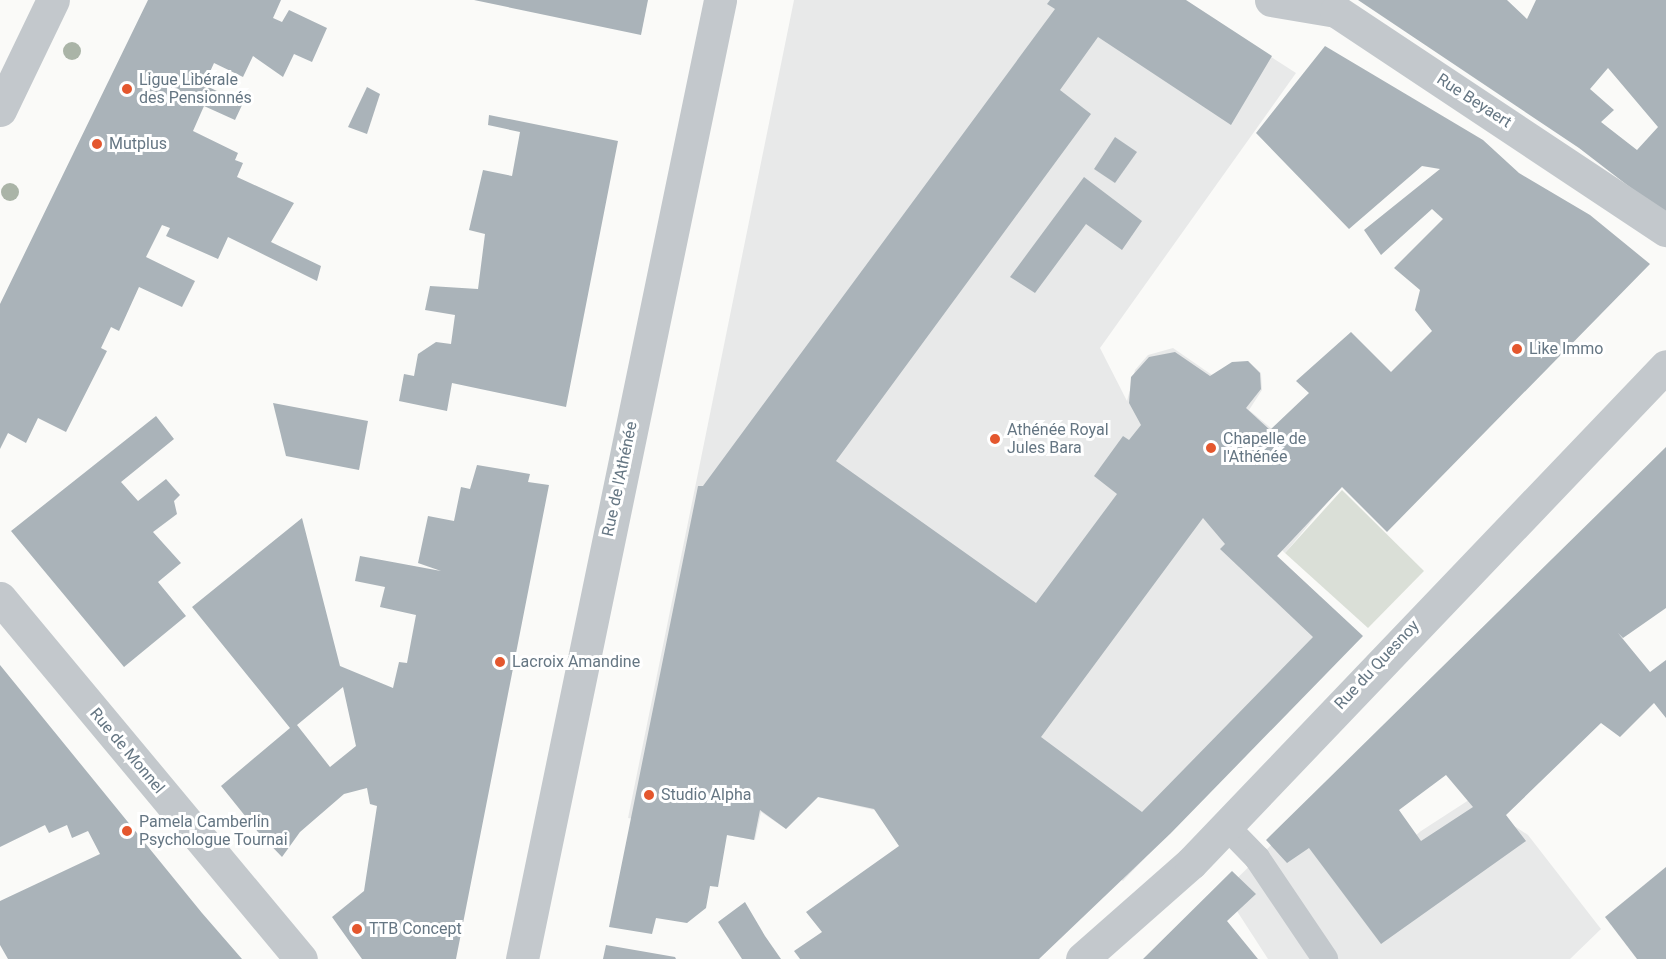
<!DOCTYPE html>
<meta charset="utf-8">
<style>
body{margin:0}
#map{position:relative;width:1666px;height:959px;overflow:hidden;background:#fafaf8;font-family:Roboto,sans-serif}
div>[style]{position:absolute}
[style*='--x']{left:calc(var(--x)*1px);top:calc(var(--y)*1px);width:calc(var(--w)*1px);rotate:calc(var(--a)*1deg)}
.built>*{inset:0;background:#e8e9e9}
.green>*{inset:0;background:#dadfd7}
.building>*{inset:0;background:#aab3b9}
.service>*{height:26px;margin:-13px;padding:0 13px;transform-origin:13px;border-radius:13px;background:#c3c8cc}
.minor>*{height:33px;margin:-16.5px;padding:0 16.5px;transform-origin:16.5px;border-radius:16.5px;background:#c3c8cc}
.tertiary>*{height:33px;margin:-16.5px;padding:0 16.5px;transform-origin:16.5px;border-radius:16.5px;background:#c3c8cc}
.trees>*{width:18px;height:18px;margin:-9px;border-radius:50%;background:#aab4a7}
.dots>*{width:16px;height:16px;translate:-50% -50%;box-sizing:border-box;border:3px solid #fff;border-radius:50%}
span{translate:-50% -50%;white-space:nowrap;text-align:center;line-height:1.15;-webkit-text-stroke:6px #fff;paint-order:stroke}
.poi-label{font-size:16px;color:#657683}
.left{translate:0 -50%;text-align:left}
.street-label{font-size:16px;color:#657683}
</style>
<div id="map">
<div class="built">
<div style="clip-path:polygon(794px 0,1183px 0,1296px 73px,1100px 348px,1127px 401px,1135px 370px,1148px 355px,1173px 348px,1212px 375px,1248px 361px,1261px 373px,1262px 390px,1249px 410px,1341px 486px,1285px 553px,1246px 517px,1248px 528px,1359px 634px,1123px 881px,1097px 862px,818px 797px,786px 829px,761px 812px,755px 840px,628px 818px)"></div>
<div style="clip-path:polygon(1472px 798px,1528px 835px,1601px 929px,1570px 959px,1268px 959px,1224px 891px,1297px 820px,1356px 886px,1421px 831px)"></div>
</div>
<div class="green">
<div style="clip-path:polygon(1342px 490px,1424px 571px,1368px 628px,1285px 553px)"></div>
</div>
<div class="building">
<div style="clip-path:polygon(148px 0,281px 0,273px 18px,282px 22px,289px 10px,327px 28px,312px 62px,294px 54px,283px 77px,253px 56px,243px 77px,214px 63px,204px 85px,243px 103px,235px 120px,204px 106px,193px 131px,238px 153px,235px 160px,243px 163px,237px 177px,294px 203px,271px 242px,321px 266px,317px 281px,228px 237px,218px 259px,166px 236px,170px 228px,162px 225px,146px 257px,195px 281px,182px 307px,139px 287px,119px 331px,111px 327px,101px 348px,107px 351px,66px 432px,38px 418px,26px 443px,8px 433px,0 449px,0 304px)"></div>
<div style="clip-path:polygon(474px 0,648px 0,641px 35px)"></div>
<div style="clip-path:polygon(evenodd,1050px 0,1186px 0,1272px 56px,1231px 125px,1098px 37px,1060px 90px,1091px 114px,836px 461px,1036px 603px,1117px 494px,1094px 476px,1123px 436px,1129px 440px,1141px 425px,1129px 403px,1131px 377px,1149px 357px,1175px 352px,1210px 376px,1232px 362px,1248px 361px,1260px 373px,1261px 389px,1246px 408px,1270px 430px,1309px 393px,1296px 381px,1351px 332px,1391px 372px,1432px 331px,1415px 310px,1420px 290px,1394px 268px,1443px 219px,1432px 209px,1381px 255px,1364px 230px,1440px 169px,1422px 166px,1349px 229px,1256px 133px,1325px 46px,1483px 140px,1519px 173px,1590px 215px,1650px 264px,1387px 532px,1342px 487px,1277px 556px,1363px 636px,1171px 833px,1039px 959px,800px 959px,794px 951px,822px 932px,806px 912px,899px 846px,874px 809px,818px 797px,786px 829px,760px 810px,754px 840px,727px 835px,718px 887px,710px 886px,706px 908px,687px 923px,656px 918px,652px 934px,609px 927px,698px 486px,703px 486px,1055px 9px,1047px 4px,1050px 0,1203px 518px,1225px 544px,1220px 549px,1313px 637px,1142px 812px,1041px 737px,1203px 518px)"></div>
<div style="clip-path:polygon(evenodd,1358px 0,1507px 0,1527px 19px,1536px 0,1666px 0,1666px 215px,1579px 148px,1358px 0,1608px 68px,1658px 127px,1637px 150px,1601px 122px,1614px 110px,1590px 89px,1608px 68px)"></div>
<div style="clip-path:polygon(367px 87px,380px 94px,367px 134px,348px 127px)"></div>
<div style="clip-path:polygon(489px 115px,618px 141px,566px 407px,452px 383px,447px 411px,399px 401px,404px 374px,414px 376px,418px 354px,436px 342px,451px 344px,455px 315px,425px 310px,430px 286px,478px 289px,485px 234px,469px 230px,483px 170px,512px 176px,520px 132px,488px 125px)"></div>
<div style="clip-path:polygon(1115px 137px,1137px 152px,1115px 183px,1094px 169px)"></div>
<div style="clip-path:polygon(1084px 177px,1142px 221px,1122px 250px,1086px 224px,1035px 293px,1010px 277px)"></div>
<div style="clip-path:polygon(273px 403px,368px 421px,359px 470px,286px 456px)"></div>
<div style="clip-path:polygon(156px 416px,174px 439px,121px 482px,138px 501px,166px 479px,180px 495px,174px 501px,177px 514px,153px 532px,181px 563px,158px 582px,186px 616px,124px 667px,11px 531px)"></div>
<div style="clip-path:polygon(evenodd,1666px 447px,1666px 608px,1623px 638px,1618px 633px,1650px 672px,1666px 660px,1666px 718px,1654px 703px,1620px 737px,1601px 723px,1506px 815px,1526px 841px,1381px 944px,1309px 848px,1287px 863px,1266px 840px,1666px 447px,1446px 775px,1473px 807px,1421px 841px,1399px 810px,1446px 775px)"></div>
<div style="clip-path:polygon(evenodd,477px 465px,530px 474px,528px 482px,549px 485px,456px 959px,362px 959px,332px 917px,364px 891px,377px 806px,370px 804px,367px 788px,344px 794px,300px 832px,282px 857px,258px 832px,221px 786px,290px 728px,192px 607px,302px 518px,340px 666px,393px 688px,399px 662px,407px 663px,416px 615px,380px 607px,385px 587px,355px 581px,360px 556px,441px 571px,418px 563px,428px 516px,454px 521px,461px 487px,470px 489px,477px 465px,343px 687px,356px 746px,330px 767px,297px 725px,343px 687px)"></div>
<div style="clip-path:polygon(0 665px,202px 913px,242px 959px,8px 959px,0 945px,0 901px,100px 854px,88px 831px,72px 838px,67px 825px,49px 833px,45px 825px,0 847px)"></div>
<div style="clip-path:polygon(1666px 867px,1666px 959px,1637px 959px,1605px 917px)"></div>
<div style="clip-path:polygon(1232px 871px,1256px 894px,1227px 921px,1258px 959px,1143px 959px)"></div>
<div style="clip-path:polygon(745px 902px,765px 936px,781px 959px,742px 959px,718px 922px)"></div>
<div style="clip-path:polygon(606px 945px,675px 957px,676px 959px,603px 959px)"></div>
</div>
<div class="service">
<div style="--x:1226;--y:826;--w:45;--a:45.9"></div>
<div style="--x:1257;--y:858;--w:122;--a:56"></div>
</div>
<div class="minor">
<div style="--x:1271;--y:0;--w:66;--a:9.6"></div>
<div style="--x:1336;--y:11;--w:396;--a:33.6"></div>
<div style="--x:0;--y:110;--w:122;--a:-64.3"></div>
<div style="--x:0;--y:598;--w:470;--a:50.2"></div>
<div style="--x:522;--y:959;--w:979;--a:-78.33"></div>
</div>
<div class="tertiary">
<div style="--x:1082;--y:959;--w:145;--a:-41.4"></div>
<div style="--x:1191;--y:863;--w:687;--a:-46.3"></div>
</div>
<div class="trees">
<div style="left:72px;top:51px"></div>
<div style="left:10px;top:192px"></div>
</div>
<div class="dots">
<div style="left:127px;top:89px;background:#e4572e"></div>
<div style="left:97px;top:144px;background:#e4572e"></div>
<div style="left:1517px;top:349px;background:#e4572e"></div>
<div style="left:995px;top:439px;background:#e4572e"></div>
<div style="left:1211px;top:448px;background:#e4572e"></div>
<div style="left:500px;top:662px;background:#e4572e"></div>
<div style="left:649px;top:795px;background:#e4572e"></div>
<div style="left:127px;top:831px;background:#e4572e"></div>
<div style="left:357px;top:929px;background:#e4572e"></div>
</div>
<div class="poi-label">
<span class="left" style="left:139px;top:89px">Ligue Libérale<br>des Pensionnés</span>
<span class="left" style="left:109px;top:144px">Mutplus</span>
<span class="left" style="left:1529px;top:349px">Like Immo</span>
<span class="left" style="left:1007px;top:439px">Athénée Royal<br>Jules Bara</span>
<span class="left" style="left:1223px;top:448px">Chapelle de<br>l'Athénée</span>
<span class="left" style="left:512px;top:662px">Lacroix Amandine</span>
<span class="left" style="left:661px;top:795px">Studio Alpha</span>
<span class="left" style="left:139px;top:831px">Pamela Camberlin<br>Psychologue Tournai</span>
<span class="left" style="left:369px;top:929px">TTB Concept</span>
</div>
<div class="street-label">
<span style="left:1474px;top:101px;rotate:33deg">Rue Beyaert</span>
<span style="left:620px;top:479px;rotate:-78deg">Rue de l'Athénée</span>
<span style="left:1377px;top:665px;rotate:-47deg">Rue du Quesnoy</span>
<span style="left:127px;top:751px;rotate:50deg">Rue de Monnel</span>
</div>
</div>
